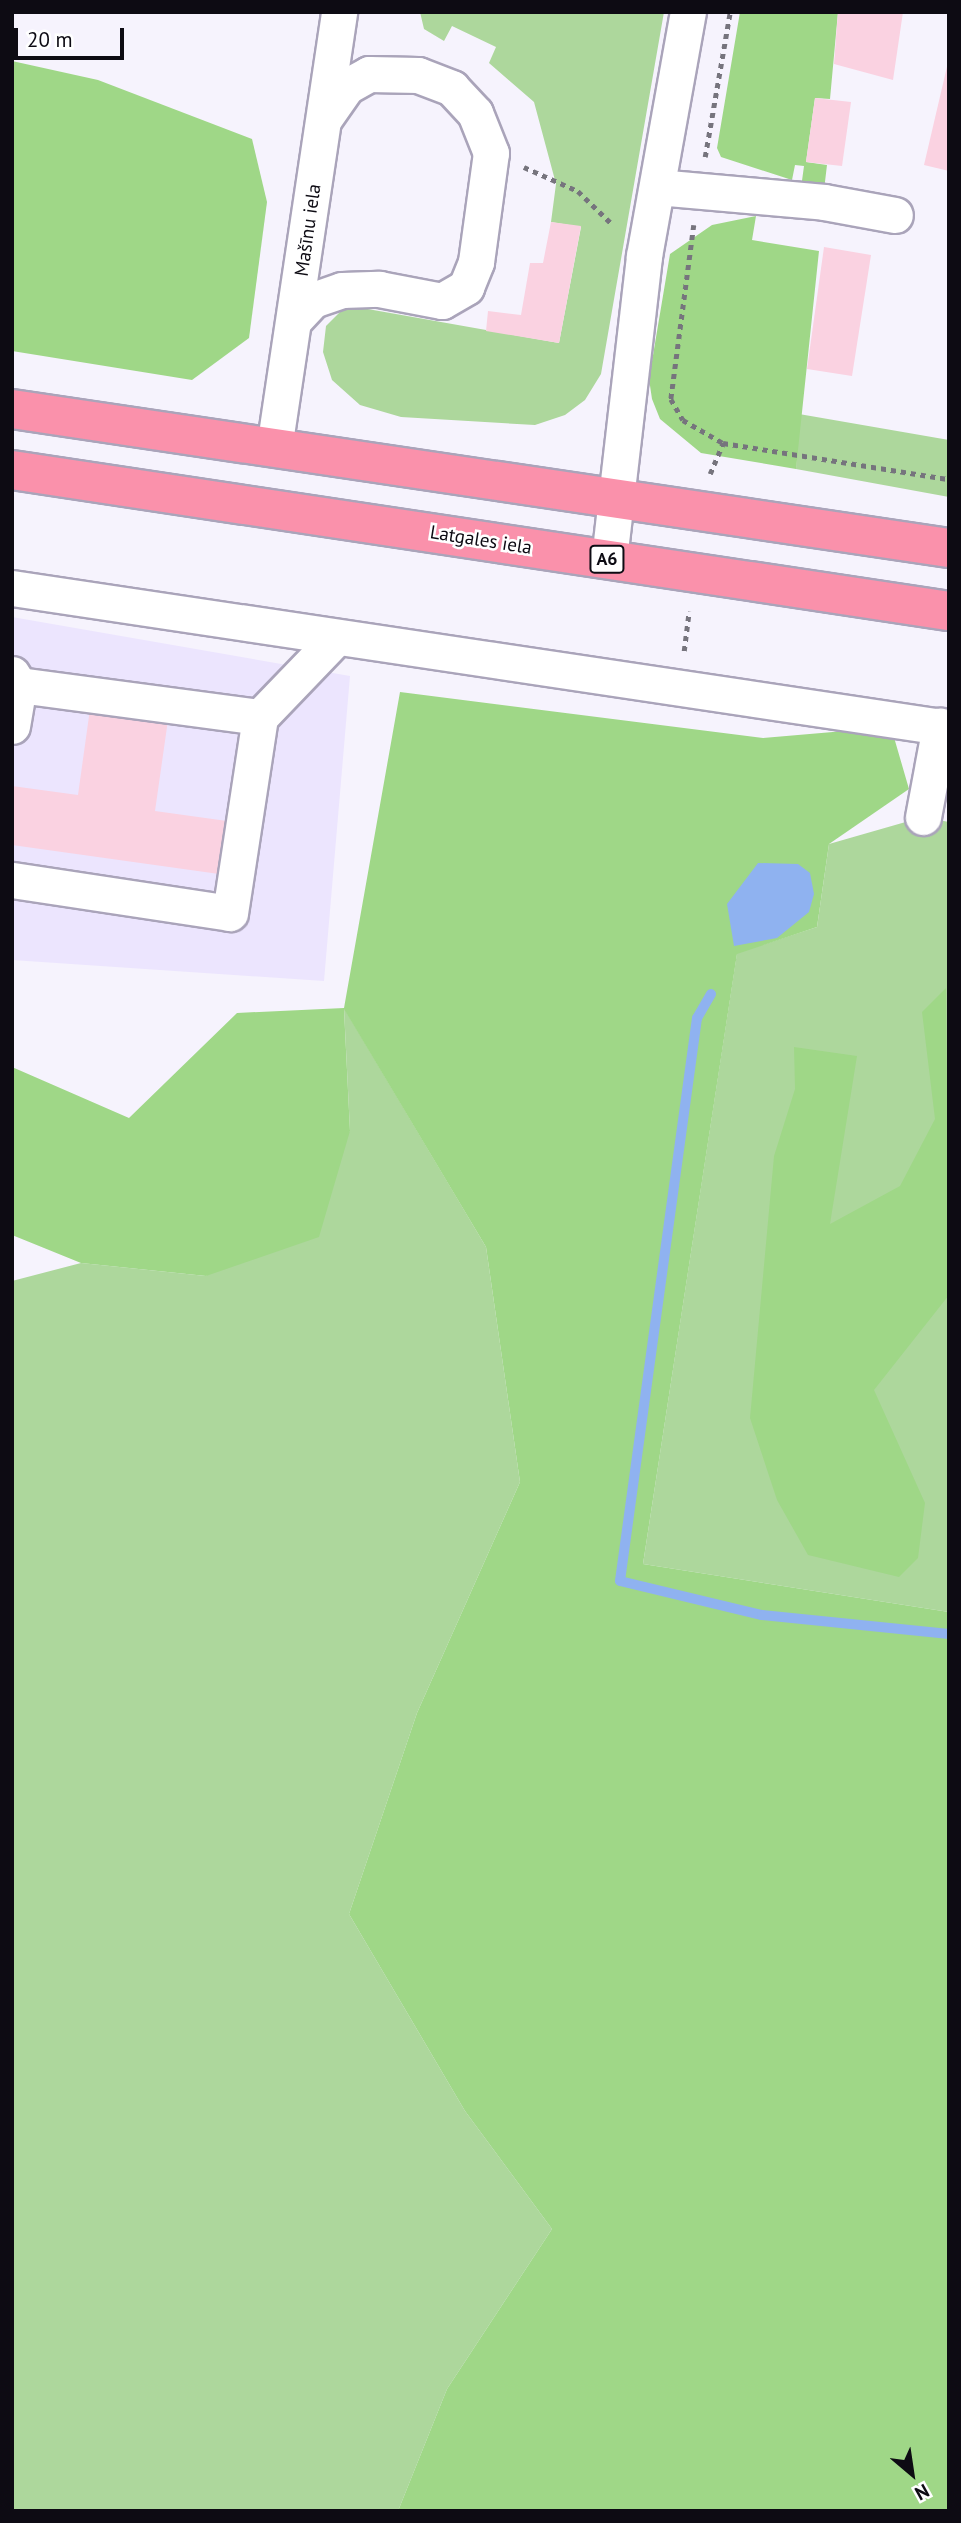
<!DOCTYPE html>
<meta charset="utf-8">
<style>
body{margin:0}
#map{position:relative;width:961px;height:2523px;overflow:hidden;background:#f6f3fd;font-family:"PT Sans",sans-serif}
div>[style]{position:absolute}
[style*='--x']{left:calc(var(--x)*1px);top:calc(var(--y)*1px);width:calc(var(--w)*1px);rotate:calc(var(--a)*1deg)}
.built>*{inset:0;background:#ece5fe}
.green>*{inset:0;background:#add79c}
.forest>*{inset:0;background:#9fd787}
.water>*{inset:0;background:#8fb2f0}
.stream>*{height:10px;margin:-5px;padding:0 5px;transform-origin:5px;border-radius:5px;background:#8fb2f0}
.building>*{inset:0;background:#fad2e1}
.path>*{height:4.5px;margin-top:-2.25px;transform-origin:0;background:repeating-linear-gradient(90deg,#76747d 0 5px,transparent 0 10px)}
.roads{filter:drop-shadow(2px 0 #aaa4ba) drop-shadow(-2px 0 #aaa4ba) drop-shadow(0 2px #aaa4ba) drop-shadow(0 -2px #aaa4ba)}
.minor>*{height:35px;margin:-17.5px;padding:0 17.5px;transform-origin:17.5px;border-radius:17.5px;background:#fff}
.highway>*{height:38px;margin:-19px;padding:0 19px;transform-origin:19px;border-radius:19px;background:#fa91ab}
span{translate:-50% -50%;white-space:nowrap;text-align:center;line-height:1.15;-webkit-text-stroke:5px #fff;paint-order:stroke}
.shield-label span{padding:2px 5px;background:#fff;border:2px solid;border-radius:5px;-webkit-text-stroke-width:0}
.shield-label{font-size:18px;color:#0d0b13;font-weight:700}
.street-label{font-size:19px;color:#0d0b13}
.frame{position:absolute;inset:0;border:14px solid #0d0b13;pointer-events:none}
.north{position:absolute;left:877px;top:2439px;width:70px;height:70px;-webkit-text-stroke:5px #fff;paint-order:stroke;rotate:151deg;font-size:19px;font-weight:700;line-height:28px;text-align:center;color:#0d0b13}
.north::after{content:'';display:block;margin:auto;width:24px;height:32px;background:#0d0b13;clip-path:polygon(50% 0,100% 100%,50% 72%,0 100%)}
.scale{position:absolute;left:14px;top:28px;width:110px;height:32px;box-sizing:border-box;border:4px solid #0d0b13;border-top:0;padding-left:9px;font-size:21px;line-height:24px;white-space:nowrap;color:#0d0b13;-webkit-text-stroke:5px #fff;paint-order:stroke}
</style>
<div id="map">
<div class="built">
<div style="clip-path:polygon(12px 617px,350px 676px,324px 981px,12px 960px)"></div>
</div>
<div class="green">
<div style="clip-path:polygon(420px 12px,664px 12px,601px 374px,585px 400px,565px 415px,535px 425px,401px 417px,360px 405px,332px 380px,323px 352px,326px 326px,342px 310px,362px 308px,559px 343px,581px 227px,551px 222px,556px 184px,534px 102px,489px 63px,496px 47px,452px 26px,444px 41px,424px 29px)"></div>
<div style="clip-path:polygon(799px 414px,949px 440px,949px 497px,796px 469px)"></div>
<div style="clip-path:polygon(923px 817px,949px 822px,949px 1612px,643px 1564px,737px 953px,817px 927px,829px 844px)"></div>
<div style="clip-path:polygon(344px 1008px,486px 1247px,520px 1482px,417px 1713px,349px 1914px,465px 2111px,552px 2229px,447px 2389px,398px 2511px,12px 2511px,12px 1281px,81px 1263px,206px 1276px,350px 1131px)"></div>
</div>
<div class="forest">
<div style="clip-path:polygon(740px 12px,838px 12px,830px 99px,815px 98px,806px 162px,827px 165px,824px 190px,801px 188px,804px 166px,795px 165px,792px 180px,721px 157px,717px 148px)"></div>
<div style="clip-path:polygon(12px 61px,98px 80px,252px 139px,267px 202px,249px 338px,192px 380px,12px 351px)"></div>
<div style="clip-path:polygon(756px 216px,752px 240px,819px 251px,796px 469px,701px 453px,660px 419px,652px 399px,649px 379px,670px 254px,712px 225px)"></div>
<div style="clip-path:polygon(400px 692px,763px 738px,891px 727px,909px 789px,829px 844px,817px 927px,737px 954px,643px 1564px,949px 1612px,949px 2511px,398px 2511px,447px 2389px,552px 2229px,465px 2111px,349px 1914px,417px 1713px,520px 1482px,486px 1247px,344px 1009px,350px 1131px,319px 1237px,206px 1276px,81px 1263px,12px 1235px,12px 1067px,129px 1118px,237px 1013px,344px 1008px)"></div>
<div style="clip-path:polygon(946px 988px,949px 1295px,874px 1390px,925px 1503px,918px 1558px,899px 1577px,808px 1555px,777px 1500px,750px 1418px,774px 1156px,795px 1089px,794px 1047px,857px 1056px,830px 1224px,900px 1186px,935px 1119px,922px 1012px)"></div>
</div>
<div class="water">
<div style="clip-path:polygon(758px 863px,798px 864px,810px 873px,814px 894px,809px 912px,777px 938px,734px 946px,727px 904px)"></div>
</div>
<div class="stream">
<div style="--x:711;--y:994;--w:28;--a:120"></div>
<div style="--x:697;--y:1018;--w:568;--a:97.79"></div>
<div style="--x:620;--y:1581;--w:146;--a:13.5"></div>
<div style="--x:762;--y:1615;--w:188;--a:5.8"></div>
</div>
<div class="building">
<div style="clip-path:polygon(838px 12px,903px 12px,893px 80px,834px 64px)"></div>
<div style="clip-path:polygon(949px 58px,949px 171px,924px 165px)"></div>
<div style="clip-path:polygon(815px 98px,851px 102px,842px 166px,806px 162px)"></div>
<div style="clip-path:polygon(551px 222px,581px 226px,559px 343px,486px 331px,488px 311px,521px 315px,530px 263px,543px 263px)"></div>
<div style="clip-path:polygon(824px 247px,871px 255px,852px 376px,807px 369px)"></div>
<div style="clip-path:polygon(90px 709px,168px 720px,155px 811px,227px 821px,219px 874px,12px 845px,12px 786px,78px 795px)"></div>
</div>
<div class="path">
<div style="--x:705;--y:157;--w:147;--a:-80.2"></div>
<div style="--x:524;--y:167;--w:59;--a:24"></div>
<div style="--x:578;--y:191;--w:47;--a:44.1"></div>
<div style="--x:694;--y:225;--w:176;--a:97.5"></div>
<div style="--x:671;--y:399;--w:24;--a:60"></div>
<div style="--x:683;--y:420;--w:46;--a:29.9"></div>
<div style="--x:723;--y:443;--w:229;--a:9.1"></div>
<div style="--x:710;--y:474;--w:34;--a:-67"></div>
<div style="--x:684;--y:651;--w:40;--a:-82.9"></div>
</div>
<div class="roads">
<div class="minor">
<div style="--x:657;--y:187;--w:168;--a:5.1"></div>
<div style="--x:824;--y:202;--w:72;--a:10.4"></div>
<div style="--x:296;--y:318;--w:25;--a:-47"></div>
<div style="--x:313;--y:300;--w:31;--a:-19"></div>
<div style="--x:342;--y:290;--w:37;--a:-2"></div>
<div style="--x:379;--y:289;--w:64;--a:10.8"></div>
<div style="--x:442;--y:301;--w:28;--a:-30"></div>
<div style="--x:466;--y:287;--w:27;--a:-68"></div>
<div style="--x:476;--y:262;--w:110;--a:-82.2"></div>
<div style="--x:491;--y:153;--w:43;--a:-111.8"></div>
<div style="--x:475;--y:113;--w:34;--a:-133"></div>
<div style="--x:452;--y:88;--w:36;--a:-159"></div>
<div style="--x:418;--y:75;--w:49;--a:-178.8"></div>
<div style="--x:369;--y:74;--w:25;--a:151"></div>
<div style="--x:347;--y:86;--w:40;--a:124.9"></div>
<div style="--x:274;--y:448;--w:441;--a:-81.5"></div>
<div style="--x:609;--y:559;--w:305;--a:-83.4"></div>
<div style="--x:644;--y:256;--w:248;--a:-79.8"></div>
<div style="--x:12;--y:588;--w:947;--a:8.5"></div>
<div style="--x:12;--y:674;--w:13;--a:58"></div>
<div style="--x:19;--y:685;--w:243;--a:7.6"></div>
<div style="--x:260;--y:717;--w:110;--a:-46.1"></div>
<div style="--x:12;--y:726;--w:42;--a:-80.3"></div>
<div style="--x:923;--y:817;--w:93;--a:-79.4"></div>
<div style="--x:12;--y:880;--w:220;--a:8.6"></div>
<div style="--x:230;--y:913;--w:198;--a:-81.3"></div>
</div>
<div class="highway">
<div style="--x:12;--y:409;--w:947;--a:8.44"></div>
<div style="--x:12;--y:470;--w:948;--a:8.56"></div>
</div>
</div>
<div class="shield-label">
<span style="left:607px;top:559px">A6</span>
</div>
<div class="street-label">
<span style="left:308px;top:230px;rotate:-82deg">Mašīnu iela</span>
<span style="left:481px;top:540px;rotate:9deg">Latgales iela</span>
</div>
<div class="frame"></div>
<div class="north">N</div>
<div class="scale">20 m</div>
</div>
